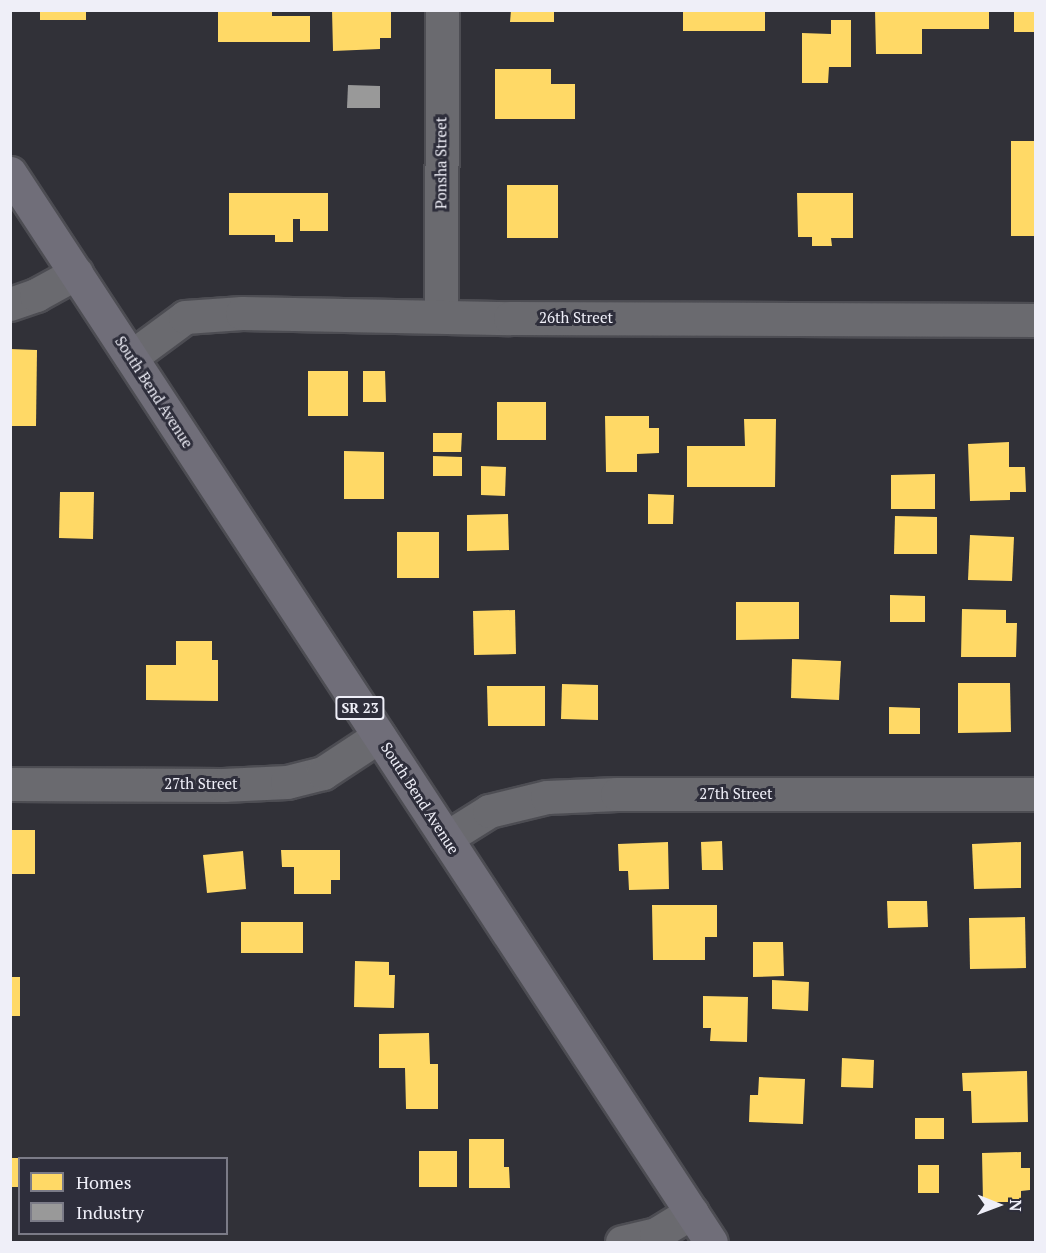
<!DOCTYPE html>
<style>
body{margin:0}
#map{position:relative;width:1046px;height:1253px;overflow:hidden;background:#313138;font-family:"PT Serif",serif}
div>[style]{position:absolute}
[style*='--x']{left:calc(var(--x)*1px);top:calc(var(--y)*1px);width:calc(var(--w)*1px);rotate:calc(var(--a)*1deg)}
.homes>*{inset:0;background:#ffd966}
.industry>*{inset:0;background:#999}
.roads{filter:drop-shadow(2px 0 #4d4d53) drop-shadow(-2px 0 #4d4d53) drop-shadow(0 2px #4d4d53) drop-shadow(0 -2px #4d4d53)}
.street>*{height:33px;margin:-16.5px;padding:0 16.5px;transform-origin:16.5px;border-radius:16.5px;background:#6a6a6f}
.primary>*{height:33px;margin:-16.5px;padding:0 16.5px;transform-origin:16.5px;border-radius:16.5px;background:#706e79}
span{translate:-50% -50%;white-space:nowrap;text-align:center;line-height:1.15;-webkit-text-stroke:6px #2e2e3b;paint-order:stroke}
.shield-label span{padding:2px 4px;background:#2e2e3b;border:2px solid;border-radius:4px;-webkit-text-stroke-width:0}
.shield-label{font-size:14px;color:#efeff8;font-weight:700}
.street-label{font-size:15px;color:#efeff8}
.frame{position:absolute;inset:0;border:12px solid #efeff8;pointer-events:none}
.legend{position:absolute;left:18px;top:1157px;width:210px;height:78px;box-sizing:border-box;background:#2e2e3b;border:2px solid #7b7b87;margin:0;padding:8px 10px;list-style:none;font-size:18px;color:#efeff8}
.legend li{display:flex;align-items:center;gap:12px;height:30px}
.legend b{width:30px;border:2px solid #7b7b87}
.north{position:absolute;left:968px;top:1175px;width:60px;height:60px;-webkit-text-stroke:4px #2e2e3b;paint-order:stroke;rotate:91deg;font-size:16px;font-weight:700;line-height:24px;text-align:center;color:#efeff8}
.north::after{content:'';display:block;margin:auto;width:21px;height:27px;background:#efeff8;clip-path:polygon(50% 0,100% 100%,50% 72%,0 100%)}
</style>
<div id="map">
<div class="homes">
<div style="clip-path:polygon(40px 10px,86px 10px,86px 20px,40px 20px)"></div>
<div style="clip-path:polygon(218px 10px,272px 10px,272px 16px,310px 16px,310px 42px,218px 42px)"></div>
<div style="clip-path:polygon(332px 10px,391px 10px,391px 38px,380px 38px,380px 49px,333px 51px)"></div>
<div style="clip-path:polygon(511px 10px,554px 10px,554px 22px,510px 22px)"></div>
<div style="clip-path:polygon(683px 10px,765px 10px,765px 31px,683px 31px)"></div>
<div style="clip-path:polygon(875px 10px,989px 10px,989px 29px,922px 29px,922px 54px,876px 54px)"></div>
<div style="clip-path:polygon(1014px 10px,1036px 10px,1036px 32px,1014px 32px)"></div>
<div style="clip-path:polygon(831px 20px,851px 20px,851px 67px,829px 67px,828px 83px,802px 83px,802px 33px,831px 34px)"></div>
<div style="clip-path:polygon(495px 69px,551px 69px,551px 84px,575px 84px,575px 119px,495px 119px)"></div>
<div style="clip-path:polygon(1011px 141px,1036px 141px,1036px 236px,1011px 236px)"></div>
<div style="clip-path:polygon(507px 185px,558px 185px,558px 238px,507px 238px)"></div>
<div style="clip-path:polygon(229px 193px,328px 193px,328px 231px,300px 231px,300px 219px,293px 219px,293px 242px,275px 242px,275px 235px,229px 235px)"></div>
<div style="clip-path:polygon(797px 193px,853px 193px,853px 238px,831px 238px,832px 246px,812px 246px,812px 237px,798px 237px)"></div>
<div style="clip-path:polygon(10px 349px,37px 350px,36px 426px,10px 426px)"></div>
<div style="clip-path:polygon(308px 371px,348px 371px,348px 416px,308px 416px)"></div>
<div style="clip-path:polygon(363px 371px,385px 371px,386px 402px,363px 402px)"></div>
<div style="clip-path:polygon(497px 402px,546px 402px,546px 440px,497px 440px)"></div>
<div style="clip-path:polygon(605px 416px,649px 416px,649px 428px,659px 428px,659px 453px,637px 454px,637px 472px,606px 472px)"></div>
<div style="clip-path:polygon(744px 419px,776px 419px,775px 487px,687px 487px,687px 446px,745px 446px)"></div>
<div style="clip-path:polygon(433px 433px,462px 433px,461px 452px,433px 452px)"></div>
<div style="clip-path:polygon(1009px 442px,1009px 467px,1025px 467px,1026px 492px,1010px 492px,1010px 500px,970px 501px,968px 444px)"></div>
<div style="clip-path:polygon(344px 451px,384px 452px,384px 499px,344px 499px)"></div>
<div style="clip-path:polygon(433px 456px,462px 457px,462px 476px,433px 476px)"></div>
<div style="clip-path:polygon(481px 466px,506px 467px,505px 496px,481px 495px)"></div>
<div style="clip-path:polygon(935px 474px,935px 509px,891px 509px,891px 475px)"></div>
<div style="clip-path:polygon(60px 492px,94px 492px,93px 539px,59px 538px)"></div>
<div style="clip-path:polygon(648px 494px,674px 495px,673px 524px,648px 524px)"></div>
<div style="clip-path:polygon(508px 514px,509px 550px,467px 551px,467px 515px)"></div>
<div style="clip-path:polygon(895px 516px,937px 517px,937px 554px,894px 554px)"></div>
<div style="clip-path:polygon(397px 532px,439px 532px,439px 578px,397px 578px)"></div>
<div style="clip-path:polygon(970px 535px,1014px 537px,1012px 581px,968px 580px)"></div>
<div style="clip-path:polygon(890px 595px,925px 596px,925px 622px,890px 622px)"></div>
<div style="clip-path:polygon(736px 602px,799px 602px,799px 639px,736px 640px)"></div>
<div style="clip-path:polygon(962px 609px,1006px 610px,1006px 623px,1017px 623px,1016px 657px,961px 657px)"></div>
<div style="clip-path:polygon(515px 610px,516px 654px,474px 655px,473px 611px)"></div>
<div style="clip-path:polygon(176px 641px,212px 641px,212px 660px,218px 660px,218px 701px,146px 700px,146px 665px,176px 665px)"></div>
<div style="clip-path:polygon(792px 659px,841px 661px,839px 700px,791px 698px)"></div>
<div style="clip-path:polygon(958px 683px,1010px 683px,1011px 732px,958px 733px)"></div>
<div style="clip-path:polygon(562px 684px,598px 685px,598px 720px,561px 719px)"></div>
<div style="clip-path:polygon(487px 686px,545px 686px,545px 726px,488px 726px)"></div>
<div style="clip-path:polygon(889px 707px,920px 708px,920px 734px,889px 734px)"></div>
<div style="clip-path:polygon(10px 830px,35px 830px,35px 874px,10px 874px)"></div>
<div style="clip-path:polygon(722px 841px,723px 870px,702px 870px,701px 842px)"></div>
<div style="clip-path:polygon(668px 842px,669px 889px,629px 890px,628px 871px,619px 871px,618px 844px)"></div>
<div style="clip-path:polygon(1021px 842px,1021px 888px,974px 889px,972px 844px)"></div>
<div style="clip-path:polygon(281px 850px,340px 850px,340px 880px,331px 880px,331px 894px,294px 894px,294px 867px,282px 867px)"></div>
<div style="clip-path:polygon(243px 851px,246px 889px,207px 893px,203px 855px)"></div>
<div style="clip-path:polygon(887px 901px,927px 901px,928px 927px,888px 928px)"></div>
<div style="clip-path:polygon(652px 905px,717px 905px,717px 937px,705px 937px,705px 960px,653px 960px)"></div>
<div style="clip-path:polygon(1025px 917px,1026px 968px,970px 969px,969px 918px)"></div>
<div style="clip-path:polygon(241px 922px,303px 922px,303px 953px,241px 953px)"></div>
<div style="clip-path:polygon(753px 942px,783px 942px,784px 976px,753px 977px)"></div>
<div style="clip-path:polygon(355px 961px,389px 962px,389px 975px,395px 975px,394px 1008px,354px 1007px)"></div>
<div style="clip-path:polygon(10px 977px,20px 977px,20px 1016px,10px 1016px)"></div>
<div style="clip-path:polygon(772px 980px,809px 982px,808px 1011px,772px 1009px)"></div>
<div style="clip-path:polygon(703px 996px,748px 997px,747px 1042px,710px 1041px,711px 1028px,703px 1028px)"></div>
<div style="clip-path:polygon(429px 1033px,430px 1064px,438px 1064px,438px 1109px,406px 1109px,405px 1068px,379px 1068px,379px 1034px)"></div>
<div style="clip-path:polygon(842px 1058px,874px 1060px,873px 1088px,841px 1087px)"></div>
<div style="clip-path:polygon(1027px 1071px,1028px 1122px,972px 1123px,971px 1091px,963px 1091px,962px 1073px)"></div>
<div style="clip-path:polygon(759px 1077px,805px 1079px,803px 1124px,749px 1122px,750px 1095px,758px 1095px)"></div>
<div style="clip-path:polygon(915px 1118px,944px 1118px,944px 1139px,915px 1139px)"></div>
<div style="clip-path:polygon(469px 1139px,504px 1139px,504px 1167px,509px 1167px,510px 1188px,469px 1188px)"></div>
<div style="clip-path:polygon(419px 1151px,457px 1151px,457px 1187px,419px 1187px)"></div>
<div style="clip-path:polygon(1021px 1152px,1021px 1168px,1030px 1168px,1030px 1190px,1021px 1191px,1021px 1202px,983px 1202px,982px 1153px)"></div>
<div style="clip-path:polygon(10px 1158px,20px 1158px,20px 1187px,10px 1187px)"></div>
<div style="clip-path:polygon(918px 1165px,939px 1165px,939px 1193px,918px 1193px)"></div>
</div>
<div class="industry">
<div style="clip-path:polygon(348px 85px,380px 86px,380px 108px,347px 108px)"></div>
</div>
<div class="roads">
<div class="street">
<div style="--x:10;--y:304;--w:28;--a:-19"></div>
<div style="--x:36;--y:295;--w:46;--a:-28.8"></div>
<div style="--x:441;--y:315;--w:305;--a:-89.8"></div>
<div style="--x:131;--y:357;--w:67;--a:-36.5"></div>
<div style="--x:185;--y:317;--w:57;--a:-4"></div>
<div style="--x:242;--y:313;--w:268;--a:1.1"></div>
<div style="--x:510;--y:318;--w:526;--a:0.22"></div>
<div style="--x:10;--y:784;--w:213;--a:0.3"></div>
<div style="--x:223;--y:785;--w:64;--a:-2.7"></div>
<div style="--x:287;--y:782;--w:37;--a:-14"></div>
<div style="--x:323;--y:773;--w:67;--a:-33.5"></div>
<div style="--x:446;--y:838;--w:51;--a:-32.1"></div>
<div style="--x:489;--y:811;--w:60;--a:-13.6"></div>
<div style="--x:547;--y:797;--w:70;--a:-2.5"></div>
<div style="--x:617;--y:794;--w:419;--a:0"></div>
<div style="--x:622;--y:1242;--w:35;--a:-13"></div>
<div style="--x:656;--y:1234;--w:42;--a:-31.4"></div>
</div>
<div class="primary">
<div style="--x:10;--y:173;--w:1278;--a:56.75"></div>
</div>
</div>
<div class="shield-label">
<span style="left:360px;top:708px">SR 23</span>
</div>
<div class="street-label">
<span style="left:441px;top:163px;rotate:-90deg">Ponsha Street</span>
<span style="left:576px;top:318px">26th Street</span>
<span style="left:154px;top:392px;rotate:57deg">South Bend Avenue</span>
<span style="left:201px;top:784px">27th Street</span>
<span style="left:736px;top:794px">27th Street</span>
<span style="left:420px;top:798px;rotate:57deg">South Bend Avenue</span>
</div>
<div class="frame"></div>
<ul class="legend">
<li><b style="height:16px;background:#ffd966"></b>Homes</li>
<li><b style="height:16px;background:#999"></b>Industry</li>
</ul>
<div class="north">N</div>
</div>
